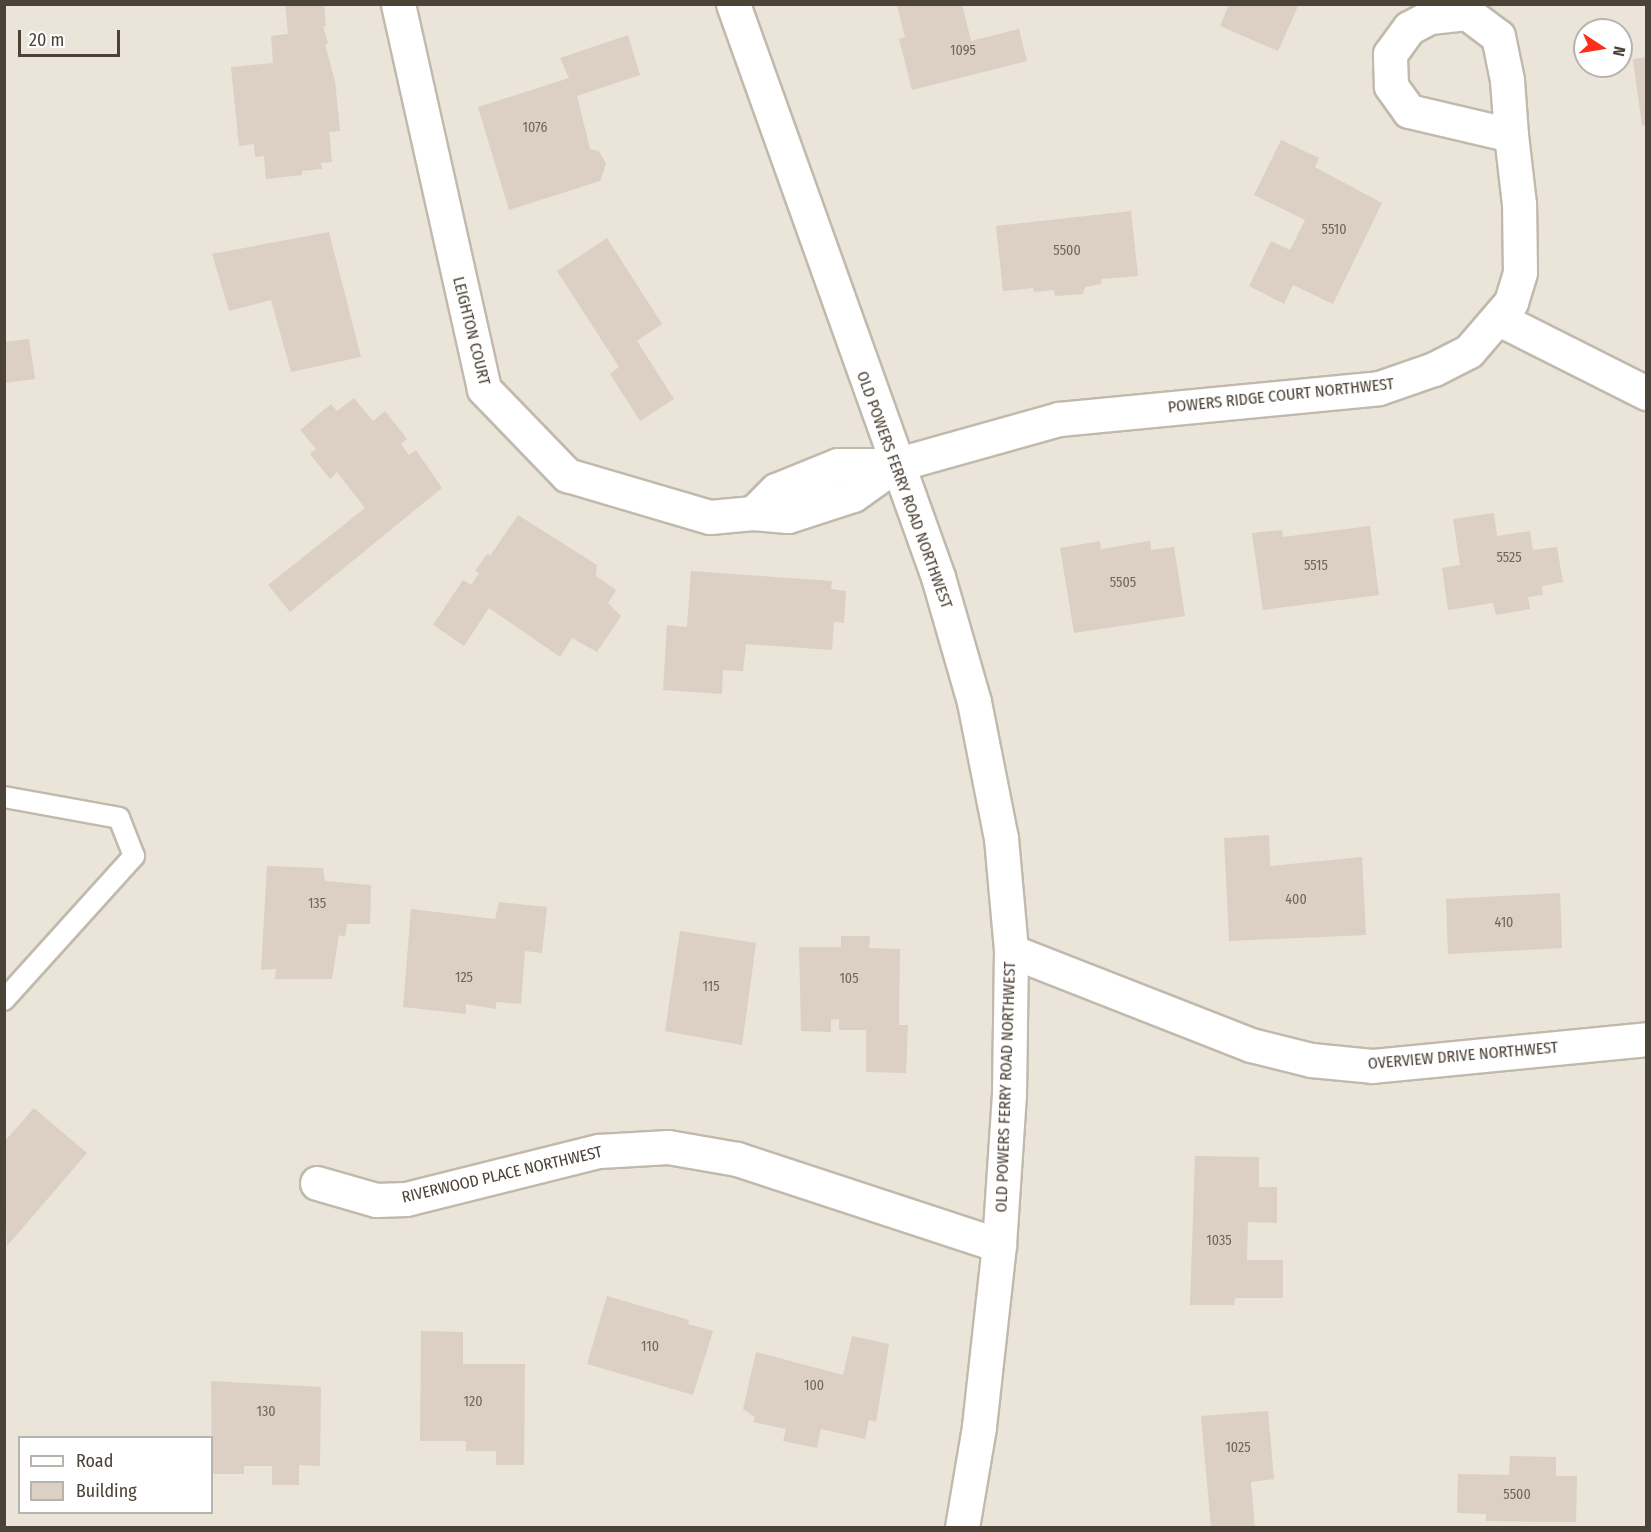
<!DOCTYPE html>
<style>
body{margin:0}
#map{position:relative;width:1651px;height:1532px;overflow:hidden;background:#f6f2eb;font-family:"Fira Sans Condensed",sans-serif}
div>[style]{position:absolute}
[style*='--x']{left:calc(var(--x)*1px);top:calc(var(--y)*1px);width:calc(var(--w)*1px);rotate:calc(var(--a)*1deg)}
.residential>*{inset:0;background:#eae4d9}
.building>*{inset:0;background:#dbd0c3}
.roads{filter:drop-shadow(2px 0 #c2b9ad) drop-shadow(-2px 0 #c2b9ad) drop-shadow(0 2px #c2b9ad) drop-shadow(0 -2px #c2b9ad)}
.service>*{height:20px;margin:-10px;padding:0 10px;transform-origin:10px;border-radius:10px;background:#fff}
.minor>*{height:33px;margin:-16.5px;padding:0 16.5px;transform-origin:16.5px;border-radius:16.5px;background:#fff}
span{translate:-50% -50%;white-space:nowrap;text-align:center;line-height:1.15;-webkit-text-stroke:6px #fff;paint-order:stroke}
.number-label{font-size:14px;color:#6f665b}
.number-label span{-webkit-text-stroke-width:0}
.street-label{font-size:16px;color:#4b4238}
.frame{position:absolute;inset:0;border:6px solid #4b4238;pointer-events:none}
.legend{position:absolute;left:18px;top:1436px;width:195px;height:78px;box-sizing:border-box;background:#fff;border:2px solid #b7b3af;margin:0;padding:8px 10px;list-style:none;font-size:18px;color:#4b4238}
.legend li{display:flex;align-items:center;gap:12px;height:30px}
.legend b{width:30px;border:2px solid #b7b3af}
.north{position:absolute;left:1573px;top:18px;width:60px;height:60px;box-sizing:border-box;background:#fff;border:2px solid #b7b3af;border-radius:50%;rotate:102deg;font-size:16px;font-weight:700;line-height:24px;text-align:center;color:#4b4238}
.north::after{content:'';display:block;margin:auto;width:21px;height:27px;background:#fe2e1a;clip-path:polygon(50% 0,100% 100%,50% 72%,0 100%)}
.scale{position:absolute;left:18px;top:30px;width:102px;height:27px;box-sizing:border-box;border:3px solid #4b4238;border-top:0;padding-left:8px;font-size:18px;line-height:21px;white-space:nowrap;color:#4b4238;-webkit-text-stroke:4px #fff;paint-order:stroke}
</style>
<div id="map">
<div class="residential">
<div style="clip-path:polygon(evenodd,5px 5px,1646px 5px,1646px 1527px,5px 1527px,5px 5px,1585px 30px,1621px 30px,1621px 66px,1585px 66px,1585px 30px,5px 5px,20px 1438px,212px 1438px,212px 1512px,20px 1512px,20px 1438px)"></div>
</div>
<div class="building">
<div style="clip-path:polygon(285px 4px,324px 4px,326px 26px,323px 26px,328px 44px,325px 44px,335px 81px,340px 131px,329px 132px,332px 162px,321px 163px,322px 169px,302px 171px,302px 175px,266px 179px,264px 156px,255px 157px,254px 144px,239px 146px,231px 67px,273px 63px,271px 36px,288px 34px)"></div>
<div style="clip-path:polygon(891px 4px,962px 4px,971px 41px,1019px 29px,1027px 61px,912px 90px,899px 39px,905px 37px,897px 6px)"></div>
<div style="clip-path:polygon(1229px 4px,1299px 4px,1278px 51px,1220px 26px)"></div>
<div style="clip-path:polygon(628px 35px,640px 75px,577px 96px,590px 149px,599px 151px,606px 164px,600px 181px,509px 210px,478px 107px,569px 78px,560px 58px)"></div>
<div style="clip-path:polygon(1646px 57px,1646px 125px,1642px 126px,1633px 59px)"></div>
<div style="clip-path:polygon(1281px 140px,1319px 158px,1315px 167px,1382px 203px,1333px 304px,1293px 285px,1284px 304px,1249px 286px,1271px 241px,1290px 250px,1305px 220px,1254px 195px)"></div>
<div style="clip-path:polygon(1131px 211px,1138px 276px,1102px 279px,1101px 284px,1085px 287px,1083px 294px,1055px 296px,1054px 290px,1034px 292px,1033px 288px,1003px 291px,996px 226px)"></div>
<div style="clip-path:polygon(329px 232px,361px 357px,291px 372px,271px 300px,229px 311px,212px 254px)"></div>
<div style="clip-path:polygon(607px 238px,662px 324px,637px 341px,674px 399px,640px 421px,610px 374px,619px 367px,557px 271px)"></div>
<div style="clip-path:polygon(29px 339px,35px 379px,4px 383px,4px 342px)"></div>
<div style="clip-path:polygon(354px 398px,373px 421px,385px 411px,407px 439px,401px 444px,409px 455px,416px 450px,442px 488px,290px 612px,268px 585px,365px 508px,337px 472px,330px 479px,310px 454px,316px 449px,300px 430px,331px 404px,337px 411px)"></div>
<div style="clip-path:polygon(1494px 513px,1497px 536px,1530px 531px,1533px 550px,1557px 547px,1563px 582px,1542px 586px,1543px 595px,1528px 597px,1530px 609px,1496px 615px,1493px 603px,1448px 610px,1442px 568px,1460px 565px,1453px 519px)"></div>
<div style="clip-path:polygon(518px 515px,597px 565px,596px 576px,616px 590px,608px 603px,621px 616px,597px 652px,572px 638px,560px 657px,489px 608px,464px 646px,433px 625px,463px 580px,471px 585px,479px 573px,475px 571px,487px 554px,490px 556px)"></div>
<div style="clip-path:polygon(1370px 526px,1379px 595px,1263px 610px,1252px 533px,1282px 530px,1283px 537px)"></div>
<div style="clip-path:polygon(1100px 541px,1101px 549px,1150px 541px,1151px 550px,1174px 547px,1185px 616px,1074px 633px,1060px 548px)"></div>
<div style="clip-path:polygon(691px 571px,832px 581px,831px 589px,846px 591px,844px 623px,834px 622px,832px 650px,746px 644px,743px 671px,723px 670px,722px 694px,663px 690px,667px 625px,687px 627px)"></div>
<div style="clip-path:polygon(1269px 835px,1270px 866px,1362px 857px,1366px 935px,1229px 941px,1224px 838px)"></div>
<div style="clip-path:polygon(267px 866px,323px 868px,325px 881px,371px 885px,370px 924px,347px 924px,345px 937px,339px 935px,332px 979px,275px 979px,276px 969px,261px 970px)"></div>
<div style="clip-path:polygon(1560px 893px,1562px 948px,1448px 954px,1446px 899px)"></div>
<div style="clip-path:polygon(499px 902px,547px 907px,542px 953px,525px 951px,521px 1004px,496px 1002px,496px 1009px,466px 1004px,466px 1014px,403px 1007px,411px 909px,495px 919px)"></div>
<div style="clip-path:polygon(680px 931px,756px 943px,742px 1045px,665px 1031px)"></div>
<div style="clip-path:polygon(841px 936px,870px 936px,869px 948px,900px 949px,899px 1025px,908px 1025px,906px 1073px,866px 1072px,866px 1030px,839px 1030px,839px 1019px,831px 1020px,831px 1032px,801px 1031px,799px 947px,841px 947px)"></div>
<div style="clip-path:polygon(34px 1108px,87px 1153px,7px 1246px,4px 1142px)"></div>
<div style="clip-path:polygon(1195px 1156px,1259px 1157px,1259px 1187px,1277px 1187px,1277px 1223px,1248px 1222px,1247px 1260px,1283px 1260px,1283px 1298px,1235px 1298px,1234px 1305px,1190px 1305px)"></div>
<div style="clip-path:polygon(607px 1296px,689px 1320px,688px 1324px,713px 1331px,693px 1395px,587px 1364px)"></div>
<div style="clip-path:polygon(421px 1331px,463px 1332px,463px 1364px,525px 1364px,524px 1465px,496px 1465px,496px 1451px,466px 1451px,466px 1441px,420px 1441px)"></div>
<div style="clip-path:polygon(852px 1336px,889px 1344px,876px 1422px,869px 1420px,865px 1439px,821px 1429px,817px 1448px,783px 1441px,786px 1429px,753px 1422px,755px 1417px,743px 1409px,756px 1352px,843px 1375px)"></div>
<div style="clip-path:polygon(211px 1381px,321px 1387px,320px 1466px,299px 1465px,299px 1485px,272px 1485px,272px 1466px,244px 1466px,244px 1474px,212px 1474px)"></div>
<div style="clip-path:polygon(1268px 1411px,1274px 1479px,1251px 1482px,1255px 1528px,1211px 1528px,1201px 1416px)"></div>
<div style="clip-path:polygon(1510px 1456px,1556px 1457px,1556px 1476px,1577px 1476px,1576px 1522px,1486px 1521px,1486px 1514px,1457px 1513px,1458px 1474px,1509px 1475px)"></div>
</div>
<div class="roads">
<div class="service">
<div style="--x:4;--y:797;--w:117;--a:10.3"></div>
<div style="--x:119;--y:818;--w:41;--a:68.5"></div>
<div style="--x:134;--y:856;--w:194;--a:132.1"></div>
</div>
<div class="minor">
<div style="--x:398;--y:4;--w:394;--a:77.4"></div>
<div style="--x:484;--y:389;--w:120;--a:46"></div>
<div style="--x:567;--y:475;--w:149;--a:16.4"></div>
<div style="--x:710;--y:517;--w:43;--a:-5.3"></div>
<div style="--x:753;--y:513;--w:35;--a:5"></div>
<div style="--x:788;--y:516;--w:68;--a:-17.9"></div>
<div style="--x:853;--y:495;--w:52;--a:-35.5"></div>
<div style="--x:733;--y:4;--w:609;--a:70.31"></div>
<div style="--x:938;--y:577;--w:130;--a:73.9"></div>
<div style="--x:974;--y:702;--w:139;--a:78.8"></div>
<div style="--x:1001;--y:838;--w:113;--a:84.9"></div>
<div style="--x:1011;--y:951;--w:143;--a:90.8"></div>
<div style="--x:1009;--y:1094;--w:151;--a:93.8"></div>
<div style="--x:999;--y:1245;--w:183;--a:96.3"></div>
<div style="--x:979;--y:1427;--w:102;--a:99.6"></div>
<div style="--x:1467;--y:13;--w:39;--a:37"></div>
<div style="--x:1498;--y:36;--w:45;--a:78.4"></div>
<div style="--x:1507;--y:80;--w:55;--a:85.8"></div>
<div style="--x:1511;--y:135;--w:105;--a:-166.8"></div>
<div style="--x:1409;--y:111;--w:31;--a:-126"></div>
<div style="--x:1391;--y:86;--w:32;--a:-92"></div>
<div style="--x:1390;--y:54;--w:32;--a:-54"></div>
<div style="--x:1409;--y:28;--w:24;--a:-28"></div>
<div style="--x:1430;--y:17;--w:37;--a:-6"></div>
<div style="--x:1499;--y:319;--w:165;--a:26.7"></div>
<div style="--x:753;--y:513;--w:33;--a:-45"></div>
<div style="--x:776;--y:490;--w:67;--a:-22"></div>
<div style="--x:838;--y:465;--w:57;--a:0"></div>
<div style="--x:895;--y:465;--w:170;--a:-15.7"></div>
<div style="--x:1059;--y:419;--w:321;--a:-5.5"></div>
<div style="--x:1379;--y:388;--w:58;--a:-19.1"></div>
<div style="--x:1434;--y:369;--w:39;--a:-27"></div>
<div style="--x:1469;--y:351;--w:65;--a:-49.4"></div>
<div style="--x:1511;--y:302;--w:31;--a:-73"></div>
<div style="--x:1520;--y:272;--w:68;--a:-90.8"></div>
<div style="--x:1519;--y:204;--w:69;--a:-96.6"></div>
<div style="--x:1011;--y:951;--w:258;--a:21.4"></div>
<div style="--x:1251;--y:1045;--w:62;--a:14"></div>
<div style="--x:1311;--y:1060;--w:61;--a:5.6"></div>
<div style="--x:1372;--y:1066;--w:275;--a:-5.6"></div>
<div style="--x:317;--y:1183;--w:61;--a:16.1"></div>
<div style="--x:376;--y:1200;--w:30;--a:-2"></div>
<div style="--x:406;--y:1199;--w:199;--a:-14"></div>
<div style="--x:599;--y:1151;--w:69;--a:-3.3"></div>
<div style="--x:668;--y:1147;--w:70;--a:9.9"></div>
<div style="--x:737;--y:1159;--w:276;--a:18.2"></div>
</div>
</div>
<div class="number-label">
<span style="left:963px;top:51px">1095</span>
<span style="left:535px;top:128px">1076</span>
<span style="left:1334px;top:230px">5510</span>
<span style="left:1067px;top:251px">5500</span>
<span style="left:1509px;top:558px">5525</span>
<span style="left:1316px;top:566px">5515</span>
<span style="left:1123px;top:583px">5505</span>
<span style="left:1296px;top:900px">400</span>
<span style="left:317px;top:904px">135</span>
<span style="left:1504px;top:923px">410</span>
<span style="left:464px;top:978px">125</span>
<span style="left:849px;top:979px">105</span>
<span style="left:711px;top:987px">115</span>
<span style="left:1219px;top:1241px">1035</span>
<span style="left:650px;top:1347px">110</span>
<span style="left:814px;top:1386px">100</span>
<span style="left:473px;top:1402px">120</span>
<span style="left:266px;top:1412px">130</span>
<span style="left:1238px;top:1448px">1025</span>
<span style="left:1517px;top:1495px">5500</span>
</div>
<div class="street-label">
<span style="left:471px;top:331px;rotate:76deg">LEIGHTON COURT</span>
<span style="left:1281px;top:396px;rotate:-6deg">POWERS RIDGE COURT NORTHWEST</span>
<span style="left:904px;top:490px;rotate:70deg">OLD POWERS FERRY ROAD NORTHWEST</span>
<span style="left:1463px;top:1056px;rotate:-5deg">OVERVIEW DRIVE NORTHWEST</span>
<span style="left:1006px;top:1087px;rotate:-88deg">OLD POWERS FERRY ROAD NORTHWEST</span>
<span style="left:502px;top:1175px;rotate:-13deg">RIVERWOOD PLACE NORTHWEST</span>
</div>
<div class="frame"></div>
<ul class="legend">
<li><b style="height:8px;background:#fff"></b>Road</li>
<li><b style="height:16px;background:#dbd0c3"></b>Building</li>
</ul>
<div class="north">N</div>
<div class="scale">20 m</div>
</div>
